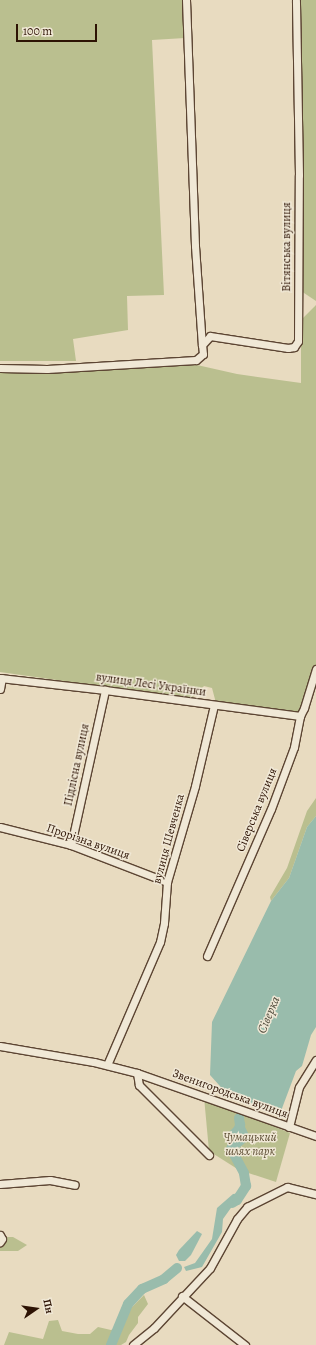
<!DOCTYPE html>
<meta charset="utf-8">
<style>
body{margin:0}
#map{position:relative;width:316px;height:1345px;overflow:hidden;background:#e8dbc0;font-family:Alegreya,serif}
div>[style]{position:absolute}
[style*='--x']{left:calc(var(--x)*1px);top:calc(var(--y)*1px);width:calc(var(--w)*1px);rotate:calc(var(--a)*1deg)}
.green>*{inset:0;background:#babf8f}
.water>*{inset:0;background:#99bcac}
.river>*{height:10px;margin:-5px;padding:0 5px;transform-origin:5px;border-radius:5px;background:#99bcac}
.roads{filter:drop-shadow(1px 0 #5c4533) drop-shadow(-1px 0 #5c4533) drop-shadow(0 1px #5c4533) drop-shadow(0 -1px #5c4533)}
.minor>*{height:7px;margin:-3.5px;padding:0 3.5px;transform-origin:3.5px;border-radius:3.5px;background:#f0e8d6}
span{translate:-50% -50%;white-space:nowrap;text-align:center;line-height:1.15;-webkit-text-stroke:3px #f0e8d6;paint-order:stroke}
.street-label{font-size:12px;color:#2d1304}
.park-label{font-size:12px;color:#5e4f35;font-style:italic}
.water-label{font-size:13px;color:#534e3f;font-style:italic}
.north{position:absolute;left:16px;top:1289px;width:40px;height:40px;-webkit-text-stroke:3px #f0e8d6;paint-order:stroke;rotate:77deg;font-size:11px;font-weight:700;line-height:16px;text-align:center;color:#2d1304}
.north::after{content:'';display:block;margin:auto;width:14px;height:18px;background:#2d1304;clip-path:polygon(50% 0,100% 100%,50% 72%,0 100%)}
.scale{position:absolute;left:16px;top:24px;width:81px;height:18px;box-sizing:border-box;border:2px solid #2d1304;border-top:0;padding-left:5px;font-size:12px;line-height:14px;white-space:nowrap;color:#2d1304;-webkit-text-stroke:3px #f0e8d6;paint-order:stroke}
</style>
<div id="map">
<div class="green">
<div style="clip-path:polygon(0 0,183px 0,185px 38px,152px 40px,164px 295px,127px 296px,128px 330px,73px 339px,76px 361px,0 361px)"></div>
<div style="clip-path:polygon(299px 0,316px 0,316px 301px,301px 291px)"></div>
<div style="clip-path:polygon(316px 305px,316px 667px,303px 707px,292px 716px,216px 703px,212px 688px,204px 686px,191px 699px,0 672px,0 368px,91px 371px,197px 365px,237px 374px,301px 383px,301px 320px)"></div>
<div style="clip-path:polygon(316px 798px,316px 816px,307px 827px,289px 878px,271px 901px,270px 897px,287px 868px,307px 811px)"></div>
<div style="clip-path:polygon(204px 1097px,290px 1133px,276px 1182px,239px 1170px,209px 1151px)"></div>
<div style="clip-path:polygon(0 1237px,13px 1237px,27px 1245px,18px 1251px,0 1251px)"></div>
<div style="clip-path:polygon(144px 1295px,148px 1304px,138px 1317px,138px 1323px,129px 1335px,126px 1342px,121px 1345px,4px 1345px,9px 1332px,43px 1339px,49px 1321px,58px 1320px,62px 1331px,78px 1334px,90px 1334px,98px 1327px,111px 1330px,123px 1325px,130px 1309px)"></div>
</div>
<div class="water">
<div style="clip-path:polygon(316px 816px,316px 1027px,311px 1035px,302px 1066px,296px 1071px,281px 1111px,274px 1112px,228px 1095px,210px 1075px,212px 1022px,271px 901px,289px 878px,307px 827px)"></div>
<div style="clip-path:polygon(236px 1125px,244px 1125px,248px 1133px,246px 1142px,239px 1148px,231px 1149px,228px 1137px,228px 1133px)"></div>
<div style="clip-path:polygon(242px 1193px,244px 1196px,237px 1205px,233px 1205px,223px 1219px,222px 1232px,202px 1267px,186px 1271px,184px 1267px,195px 1263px,212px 1239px,217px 1208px,233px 1194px)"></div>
<div style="clip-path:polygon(197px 1231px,202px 1234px,191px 1255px,185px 1261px,179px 1261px,176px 1255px,179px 1250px)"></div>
</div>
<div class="river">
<div style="--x:232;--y:1203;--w:6;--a:-31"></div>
<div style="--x:237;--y:1200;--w:17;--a:-57"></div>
<div style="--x:246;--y:1186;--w:13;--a:-99"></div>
<div style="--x:244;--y:1173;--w:27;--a:-118"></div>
<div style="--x:231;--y:1149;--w:26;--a:-69"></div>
<div style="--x:240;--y:1125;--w:7;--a:-98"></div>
<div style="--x:111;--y:1345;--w:44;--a:-67.5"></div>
<div style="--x:128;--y:1304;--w:21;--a:-47"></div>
<div style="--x:142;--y:1289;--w:24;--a:-24"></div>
<div style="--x:164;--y:1279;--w:17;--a:-40"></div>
</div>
<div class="roads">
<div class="minor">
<div style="--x:186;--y:0;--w:246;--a:87.9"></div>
<div style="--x:195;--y:246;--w:99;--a:86"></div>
<div style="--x:0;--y:368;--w:47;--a:1.2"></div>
<div style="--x:47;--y:369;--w:149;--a:-3.5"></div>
<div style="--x:196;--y:360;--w:9;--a:-41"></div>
<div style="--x:203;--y:354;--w:9;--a:-96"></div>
<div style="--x:202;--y:345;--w:12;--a:-48"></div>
<div style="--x:210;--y:336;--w:79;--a:8.7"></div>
<div style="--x:288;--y:348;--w:6;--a:-9"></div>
<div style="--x:294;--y:347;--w:7;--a:-56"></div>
<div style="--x:298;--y:341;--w:166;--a:-89.7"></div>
<div style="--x:299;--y:175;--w:175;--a:-91"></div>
<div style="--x:0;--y:678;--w:106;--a:6.5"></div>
<div style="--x:105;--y:690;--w:197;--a:7.6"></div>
<div style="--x:0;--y:689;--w:11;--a:-80"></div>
<div style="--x:0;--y:827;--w:73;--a:14.2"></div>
<div style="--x:71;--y:845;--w:103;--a:21.1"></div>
<div style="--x:71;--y:845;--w:159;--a:-77.6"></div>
<div style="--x:207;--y:956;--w:160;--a:-66.5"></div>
<div style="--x:271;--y:809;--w:66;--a:-69.6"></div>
<div style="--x:294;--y:747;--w:32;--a:-79"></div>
<div style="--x:300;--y:716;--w:9;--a:-63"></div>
<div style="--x:304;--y:708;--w:41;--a:-72.9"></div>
<div style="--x:0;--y:1046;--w:95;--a:9.7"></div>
<div style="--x:94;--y:1062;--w:44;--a:14.3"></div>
<div style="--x:137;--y:1073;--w:190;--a:19.4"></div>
<div style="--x:107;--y:1065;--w:134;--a:-66.7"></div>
<div style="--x:160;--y:942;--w:19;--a:-78"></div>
<div style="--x:164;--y:923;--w:41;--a:-85.8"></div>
<div style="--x:167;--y:882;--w:100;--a:-73.7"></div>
<div style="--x:195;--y:786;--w:83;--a:-76.8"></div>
<div style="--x:137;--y:1073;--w:12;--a:81"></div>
<div style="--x:139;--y:1085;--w:99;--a:45"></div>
<div style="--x:289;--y:1127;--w:41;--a:-76"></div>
<div style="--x:299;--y:1087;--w:32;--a:-58"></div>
<div style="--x:0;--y:1184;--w:50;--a:-4.6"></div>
<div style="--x:50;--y:1180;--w:25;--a:11"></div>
<div style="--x:0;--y:1235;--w:4;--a:63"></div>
<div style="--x:2;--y:1239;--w:4;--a:124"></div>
<div style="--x:182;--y:1296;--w:80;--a:37.9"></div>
<div style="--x:133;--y:1345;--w:27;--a:-39"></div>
<div style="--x:154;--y:1328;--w:82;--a:-47"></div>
<div style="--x:210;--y:1268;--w:56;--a:-61.1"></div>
<div style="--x:237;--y:1219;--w:16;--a:-50"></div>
<div style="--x:247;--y:1207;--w:45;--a:-26.6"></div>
<div style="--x:287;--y:1187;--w:30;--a:14"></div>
</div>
</div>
<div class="street-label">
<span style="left:287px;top:247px;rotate:-90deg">Вітянська вулиця</span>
<span style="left:151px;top:685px;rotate:8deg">вулиця Лесі Українки</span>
<span style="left:77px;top:765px;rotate:-78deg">Підлісна вулиця</span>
<span style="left:257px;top:810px;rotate:-68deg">Сіверська вулиця</span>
<span style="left:169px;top:839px;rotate:-75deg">вулиця Шевченка</span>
<span style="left:88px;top:842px;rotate:19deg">Прорізна вулиця</span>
<span style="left:230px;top:1094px;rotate:20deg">Звенигородська вулиця</span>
</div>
<div class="park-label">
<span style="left:250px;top:1145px">Чумацький<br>шлях парк</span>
</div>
<div class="water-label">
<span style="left:269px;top:1015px;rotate:-67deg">Сіверка</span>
</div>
<div class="north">Пн</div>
<div class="scale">100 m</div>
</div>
